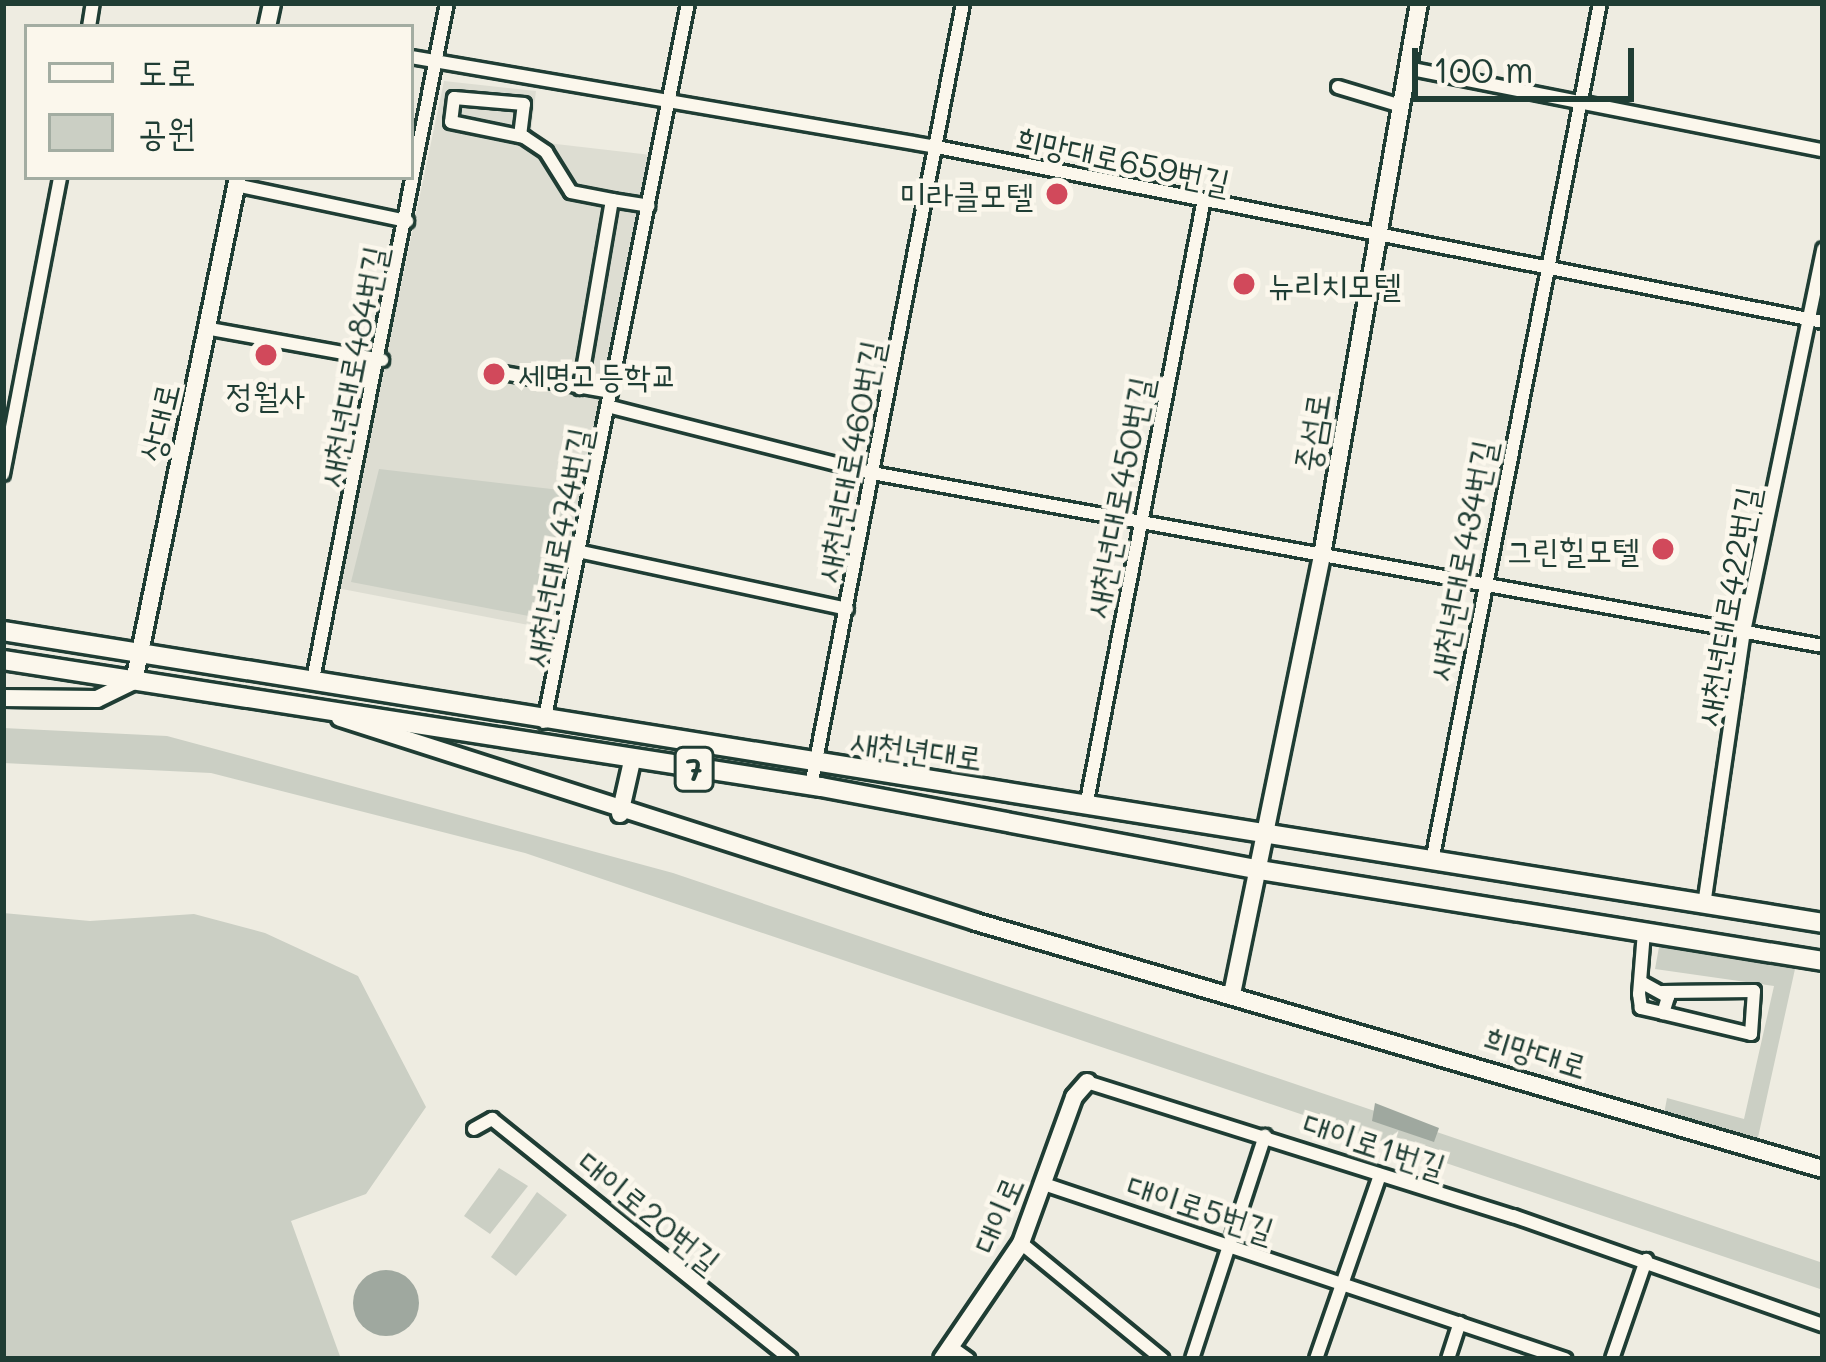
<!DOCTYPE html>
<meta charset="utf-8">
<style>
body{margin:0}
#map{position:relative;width:1826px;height:1362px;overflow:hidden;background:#eeece1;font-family:Mali,"Poor Story",sans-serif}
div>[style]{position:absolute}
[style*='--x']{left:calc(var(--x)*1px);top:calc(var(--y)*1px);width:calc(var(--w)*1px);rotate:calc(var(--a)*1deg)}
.built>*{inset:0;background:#ddddd2}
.green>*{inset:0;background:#cbcfc4}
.water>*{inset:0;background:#9fa89f}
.round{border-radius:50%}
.roads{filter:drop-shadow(3px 0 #1f3d34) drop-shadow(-3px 0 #1f3d34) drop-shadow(0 3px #1f3d34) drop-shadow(0 -3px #1f3d34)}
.street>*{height:12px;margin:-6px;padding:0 6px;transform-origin:6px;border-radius:6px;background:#fbf7ec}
.secondary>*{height:16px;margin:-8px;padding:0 8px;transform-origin:8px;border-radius:8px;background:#fbf7ec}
.primary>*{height:18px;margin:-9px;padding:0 9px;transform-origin:9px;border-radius:9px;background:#fbf7ec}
.dots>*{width:33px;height:33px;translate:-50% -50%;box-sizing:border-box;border:6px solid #fbf7ec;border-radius:50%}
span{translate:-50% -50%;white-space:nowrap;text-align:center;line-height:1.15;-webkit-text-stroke:9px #fbf7ec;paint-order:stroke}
.shield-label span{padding:3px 9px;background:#fbf7ec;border:3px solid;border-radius:9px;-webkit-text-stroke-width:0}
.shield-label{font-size:30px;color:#1f3d34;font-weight:700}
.street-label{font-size:33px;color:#1f3d34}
.poi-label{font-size:33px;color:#1f3d34}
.right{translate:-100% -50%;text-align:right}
.left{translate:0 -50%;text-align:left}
.frame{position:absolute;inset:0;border:6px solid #1f3d34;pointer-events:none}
.legend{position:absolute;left:24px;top:24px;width:390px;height:156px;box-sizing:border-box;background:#fbf7ec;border:3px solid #a3ada2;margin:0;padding:15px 21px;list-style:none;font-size:36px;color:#1f3d34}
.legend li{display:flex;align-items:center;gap:24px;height:60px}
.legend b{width:60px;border:3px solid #a3ada2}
.scale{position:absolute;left:1412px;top:48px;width:222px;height:54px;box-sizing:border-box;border:6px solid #1f3d34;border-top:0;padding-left:15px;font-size:36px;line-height:42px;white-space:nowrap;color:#1f3d34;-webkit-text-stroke:9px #fbf7ec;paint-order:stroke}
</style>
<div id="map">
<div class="built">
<div style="clip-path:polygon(444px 81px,536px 91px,530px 141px,651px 155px,554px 630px,337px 588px)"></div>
</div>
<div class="green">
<div style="clip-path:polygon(379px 469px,569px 491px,544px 619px,351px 582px)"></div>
<div style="clip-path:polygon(3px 728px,167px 736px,673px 873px,1823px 1263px,1823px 1290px,525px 853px,211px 773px,3px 763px)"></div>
<div style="clip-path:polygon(3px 913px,90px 921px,194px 914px,265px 933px,358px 976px,426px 1107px,366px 1194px,291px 1221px,341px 1359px,3px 1359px)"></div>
<div style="clip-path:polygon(1659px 947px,1795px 969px,1757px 1142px,1664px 1114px,1667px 1098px,1744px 1119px,1774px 986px,1655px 969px)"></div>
<div style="clip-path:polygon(499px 1168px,528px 1186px,490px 1234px,464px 1216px)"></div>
<div style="clip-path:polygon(537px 1192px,567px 1215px,516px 1276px,491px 1257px)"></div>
</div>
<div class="water">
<div style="clip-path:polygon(1375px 1103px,1439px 1128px,1434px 1142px,1372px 1121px)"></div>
<div class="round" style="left:353px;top:1270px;width:66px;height:66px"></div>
</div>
<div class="roads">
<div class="street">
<div style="--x:89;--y:27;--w:24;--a:-81"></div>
<div style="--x:411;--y:57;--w:534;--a:9.71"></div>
<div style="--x:937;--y:147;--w:903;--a:11.17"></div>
<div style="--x:1407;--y:68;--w:424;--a:11.2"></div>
<div style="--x:1338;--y:87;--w:66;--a:16.8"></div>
<div style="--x:520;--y:136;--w:32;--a:-83"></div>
<div style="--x:524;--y:104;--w:70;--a:-175.1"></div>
<div style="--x:454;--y:98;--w:24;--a:97"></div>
<div style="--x:451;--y:122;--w:75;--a:11.6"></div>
<div style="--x:524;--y:137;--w:27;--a:34"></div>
<div style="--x:546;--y:152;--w:47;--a:58"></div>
<div style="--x:571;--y:192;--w:42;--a:11"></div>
<div style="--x:612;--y:200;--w:191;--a:99.7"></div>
<div style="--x:236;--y:185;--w:175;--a:11.9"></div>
<div style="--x:612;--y:200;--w:37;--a:9"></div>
<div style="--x:210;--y:329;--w:175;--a:10.2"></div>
<div style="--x:492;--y:371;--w:121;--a:10"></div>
<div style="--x:611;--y:407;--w:269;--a:14.2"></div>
<div style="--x:872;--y:473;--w:967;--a:10.31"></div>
<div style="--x:3;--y:474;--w:302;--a:-79.1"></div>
<div style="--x:582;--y:552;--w:271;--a:12.1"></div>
<div style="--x:313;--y:679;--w:689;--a:-78.79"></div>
<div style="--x:544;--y:722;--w:733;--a:-78.67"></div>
<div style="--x:811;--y:786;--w:798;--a:-79.01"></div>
<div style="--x:1087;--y:801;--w:608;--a:-79"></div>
<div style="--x:1432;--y:861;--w:874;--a:-78.92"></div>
<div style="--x:1704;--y:905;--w:276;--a:-81.7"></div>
<div style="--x:1744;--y:632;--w:391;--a:-78.3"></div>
<div style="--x:1641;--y:982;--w:31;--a:29"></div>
<div style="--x:1668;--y:997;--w:17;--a:107"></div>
<div style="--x:1663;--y:1013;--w:23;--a:-167"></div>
<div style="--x:1641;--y:1008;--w:14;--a:-98"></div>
<div style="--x:1639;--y:994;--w:62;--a:-85.4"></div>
<div style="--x:1662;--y:992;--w:92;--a:-0.6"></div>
<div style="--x:1754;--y:991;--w:43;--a:94"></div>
<div style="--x:1751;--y:1034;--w:90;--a:-166.6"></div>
<div style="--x:1087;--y:1082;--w:447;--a:17.5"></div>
<div style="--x:1513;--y:1216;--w:329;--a:19.4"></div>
<div style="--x:474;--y:1129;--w:21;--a:-29"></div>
<div style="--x:492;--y:1119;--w:383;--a:38.8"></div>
<div style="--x:1044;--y:1184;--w:550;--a:18.57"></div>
<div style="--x:1021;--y:1243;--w:183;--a:39.4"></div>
<div style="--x:951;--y:1347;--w:21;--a:35"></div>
<div style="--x:1192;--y:1359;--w:235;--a:-71.9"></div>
<div style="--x:1316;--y:1359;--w:195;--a:-70.8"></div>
<div style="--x:1448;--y:1359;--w:38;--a:-72"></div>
<div style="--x:1612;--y:1359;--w:105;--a:-71"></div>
</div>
<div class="secondary">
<div style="--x:267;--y:27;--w:25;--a:-78"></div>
<div style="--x:3;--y:698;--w:94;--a:0.6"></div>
<div style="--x:97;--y:699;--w:41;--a:-25.9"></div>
<div style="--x:134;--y:681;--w:515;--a:-78.34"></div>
<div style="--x:340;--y:718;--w:668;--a:17.78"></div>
<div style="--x:976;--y:922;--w:882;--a:16.26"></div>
<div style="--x:620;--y:814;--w:54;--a:-77.2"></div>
<div style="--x:1232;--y:994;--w:448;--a:-78.4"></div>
<div style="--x:1322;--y:555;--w:560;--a:-80.03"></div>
<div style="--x:942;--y:1359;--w:140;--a:-55.7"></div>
<div style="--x:1021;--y:1243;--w:155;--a:-70"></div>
<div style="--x:1074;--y:1097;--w:20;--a:-49"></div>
</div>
<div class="primary">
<div style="--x:3;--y:631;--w:1843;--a:9.11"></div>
<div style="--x:3;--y:660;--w:828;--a:8.83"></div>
<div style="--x:821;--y:787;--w:440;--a:10.7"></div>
<div style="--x:1253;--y:869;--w:577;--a:9.17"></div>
</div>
</div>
<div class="dots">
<div style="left:1057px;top:194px;background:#d1495b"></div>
<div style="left:1244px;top:284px;background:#d1495b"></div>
<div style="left:266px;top:355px;background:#d1495b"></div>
<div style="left:494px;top:374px;background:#d1495b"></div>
<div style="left:1663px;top:549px;background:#d1495b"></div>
</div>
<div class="shield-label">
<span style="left:694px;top:769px">7</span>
</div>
<div class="street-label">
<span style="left:1123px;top:159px;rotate:12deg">희망대로659번길</span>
<span style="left:351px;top:366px;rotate:-79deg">새천년대로484번길</span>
<span style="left:158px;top:422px;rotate:-77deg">상대로</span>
<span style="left:1311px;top:432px;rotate:-81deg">중섬로</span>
<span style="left:848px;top:461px;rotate:-79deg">새천년대로460번길</span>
<span style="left:1117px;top:497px;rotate:-79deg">새천년대로450번길</span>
<span style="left:556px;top:547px;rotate:-79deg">새천년대로474번길</span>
<span style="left:1460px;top:560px;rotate:-79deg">새천년대로434번길</span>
<span style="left:1726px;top:606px;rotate:-80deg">새천년대로422번길</span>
<span style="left:917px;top:748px;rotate:8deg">새천년대로</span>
<span style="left:1536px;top:1051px;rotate:17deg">희망대로</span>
<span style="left:1375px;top:1144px;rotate:18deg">대이로1번길</span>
<span style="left:1201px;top:1207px;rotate:18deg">대이로5번길</span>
<span style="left:650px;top:1211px;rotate:39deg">대이로20번길</span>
<span style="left:997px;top:1214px;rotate:-67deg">대이로</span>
</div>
<div class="poi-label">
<span class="right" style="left:1033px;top:194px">미라클모텔</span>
<span class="left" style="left:1268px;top:284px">뉴리치모텔</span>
<span class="left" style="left:518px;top:374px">세명고등학교</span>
<span style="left:266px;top:394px">정월사</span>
<span class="right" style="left:1639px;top:549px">그린힐모텔</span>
</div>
<div class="frame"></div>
<ul class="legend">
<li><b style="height:15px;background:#fbf7ec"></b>도로</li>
<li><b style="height:33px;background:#cbcfc4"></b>공원</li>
</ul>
<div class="scale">100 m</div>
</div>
